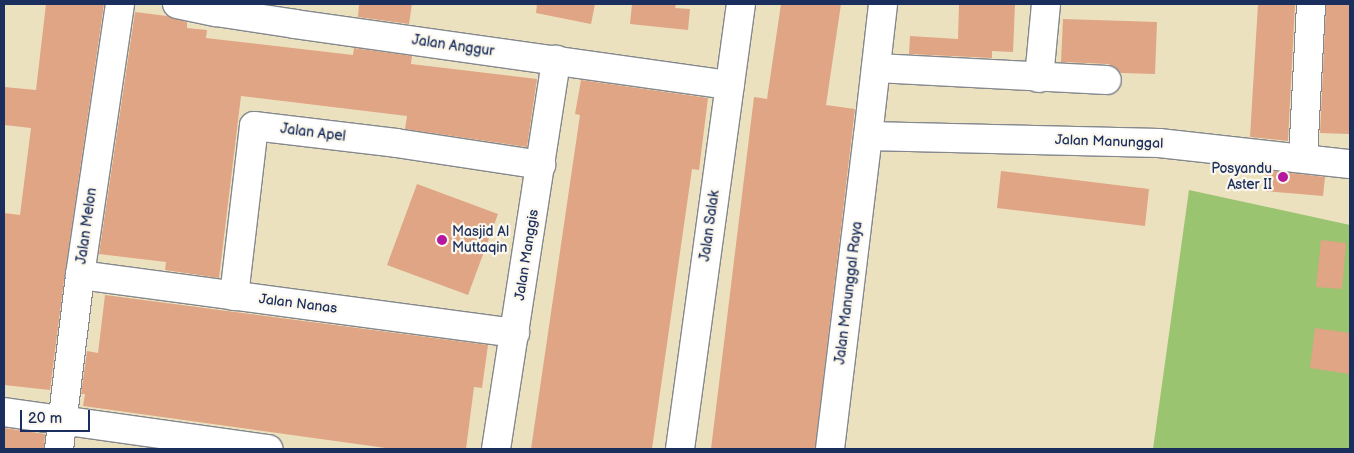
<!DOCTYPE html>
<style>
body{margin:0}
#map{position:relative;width:1354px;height:453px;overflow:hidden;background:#ece1bf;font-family:"Balsamiq Sans",sans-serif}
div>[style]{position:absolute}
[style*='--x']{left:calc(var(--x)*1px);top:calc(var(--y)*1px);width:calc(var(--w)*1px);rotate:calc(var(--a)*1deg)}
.green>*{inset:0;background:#9bc470}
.building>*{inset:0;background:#e0a584}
.roads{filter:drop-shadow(1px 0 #84888e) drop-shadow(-1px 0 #84888e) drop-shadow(0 1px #84888e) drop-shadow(0 -1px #84888e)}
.minor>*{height:28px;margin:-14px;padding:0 14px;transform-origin:14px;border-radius:14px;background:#fff}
.tertiary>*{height:28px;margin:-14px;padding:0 14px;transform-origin:14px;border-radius:14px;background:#fff}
.dots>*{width:14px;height:14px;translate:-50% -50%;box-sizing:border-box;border:2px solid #fbf7ec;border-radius:50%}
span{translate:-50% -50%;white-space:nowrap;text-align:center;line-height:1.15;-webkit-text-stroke:4.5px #fbf7ec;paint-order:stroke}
.street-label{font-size:14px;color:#1b2f5e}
.poi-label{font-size:14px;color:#1b2f5e}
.right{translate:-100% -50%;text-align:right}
.left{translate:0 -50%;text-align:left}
.frame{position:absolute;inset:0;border:5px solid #1b2f5e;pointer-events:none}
.scale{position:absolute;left:20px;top:410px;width:70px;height:22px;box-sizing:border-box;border:2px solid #1b2f5e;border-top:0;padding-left:6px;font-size:15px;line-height:18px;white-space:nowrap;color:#1b2f5e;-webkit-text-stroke:4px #fbf7ec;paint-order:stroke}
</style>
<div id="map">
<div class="green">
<div style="clip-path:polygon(1189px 190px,1350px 225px,1350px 449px,1153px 449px)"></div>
</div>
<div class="building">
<div style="clip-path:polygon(46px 4px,104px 4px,65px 273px,50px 390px,4px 385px,4px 213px,20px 215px,31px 128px,4px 125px,4px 87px,36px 90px)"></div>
<div style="clip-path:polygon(359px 4px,412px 4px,409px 24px,358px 17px)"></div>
<div style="clip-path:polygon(537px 4px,595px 4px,591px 24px,536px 13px)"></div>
<div style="clip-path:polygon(632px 4px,676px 4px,675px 8px,690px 9px,688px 30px,630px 24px)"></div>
<div style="clip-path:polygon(781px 4px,841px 4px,826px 105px,855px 109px,815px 449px,711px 449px,754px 97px,767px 99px)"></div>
<div style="clip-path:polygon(959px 4px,1015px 4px,1013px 52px,992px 51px,992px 58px,909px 54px,910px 36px,958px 39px)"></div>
<div style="clip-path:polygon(1258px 4px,1295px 4px,1288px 141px,1250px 137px)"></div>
<div style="clip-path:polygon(1326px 4px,1350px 4px,1350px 134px,1320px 133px)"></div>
<div style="clip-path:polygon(135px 12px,167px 16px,187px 22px,187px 28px,207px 30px,206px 38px,353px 55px,354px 48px,412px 56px,411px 64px,537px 79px,527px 147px,405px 129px,407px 116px,241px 96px,219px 278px,165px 270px,166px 262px,99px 254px)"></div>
<div style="clip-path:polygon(1063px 19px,1157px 22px,1155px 74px,1121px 73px,1115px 67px,1108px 64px,1061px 62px)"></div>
<div style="clip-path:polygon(581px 80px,708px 98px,699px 170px,692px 169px,652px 449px,531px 449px,580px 115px,575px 114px)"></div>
<div style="clip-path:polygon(1266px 170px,1325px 177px,1323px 196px,1264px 191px)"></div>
<div style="clip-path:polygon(1001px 171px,1149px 189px,1145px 226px,997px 208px)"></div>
<div style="clip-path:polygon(417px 184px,498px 214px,468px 295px,387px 265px)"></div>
<div style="clip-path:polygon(1321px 240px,1346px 243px,1342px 289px,1316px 287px)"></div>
<div style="clip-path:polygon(105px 295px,488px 345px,482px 388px,474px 387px,466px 449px,393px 449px,83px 406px,85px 394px,81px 394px,87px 351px,98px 353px)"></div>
<div style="clip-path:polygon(1315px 328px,1350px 333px,1350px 374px,1310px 368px)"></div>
<div style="clip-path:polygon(4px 428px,45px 434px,44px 449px,4px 449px)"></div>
</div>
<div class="roads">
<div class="minor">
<div style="--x:177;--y:4;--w:40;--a:12"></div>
<div style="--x:216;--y:12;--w:80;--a:8.6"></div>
<div style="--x:295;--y:24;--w:439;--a:8"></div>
<div style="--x:876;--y:68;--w:231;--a:3"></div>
<div style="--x:1039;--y:78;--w:74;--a:-84.6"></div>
<div style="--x:868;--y:136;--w:133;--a:-83.5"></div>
<div style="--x:1303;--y:158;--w:154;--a:-87"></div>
<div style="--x:80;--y:275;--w:439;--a:7.6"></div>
<div style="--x:234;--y:296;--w:171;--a:-83.3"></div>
<div style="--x:254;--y:126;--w:143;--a:6.8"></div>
<div style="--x:396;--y:143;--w:147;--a:8.6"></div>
<div style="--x:4;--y:412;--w:267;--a:8"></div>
<div style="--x:59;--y:449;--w:175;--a:-83.1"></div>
<div style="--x:80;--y:275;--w:274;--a:-81.6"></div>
<div style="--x:496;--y:449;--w:394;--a:-81.2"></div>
<div style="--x:680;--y:449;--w:449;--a:-82.2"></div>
</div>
<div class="tertiary">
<div style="--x:830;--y:449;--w:315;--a:-83.1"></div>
<div style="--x:868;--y:136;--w:291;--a:1.4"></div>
<div style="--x:1159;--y:143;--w:192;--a:6.3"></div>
</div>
</div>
<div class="dots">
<div style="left:1283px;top:177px;background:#b5179e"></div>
<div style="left:442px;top:240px;background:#b5179e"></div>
</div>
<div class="street-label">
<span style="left:453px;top:46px;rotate:8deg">Jalan Anggur</span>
<span style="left:313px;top:133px;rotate:7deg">Jalan Apel</span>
<span style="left:1109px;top:142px;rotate:2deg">Jalan Manunggal</span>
<span style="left:87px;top:226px;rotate:-82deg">Jalan Melon</span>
<span style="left:710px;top:226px;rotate:-82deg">Jalan Salak</span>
<span style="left:527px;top:255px;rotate:-81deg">Jalan Manggis</span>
<span style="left:849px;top:293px;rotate:-83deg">Jalan Manunggal Raya</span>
<span style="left:298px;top:304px;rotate:7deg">Jalan Nanas</span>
</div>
<div class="poi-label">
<span class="right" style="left:1272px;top:177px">Posyandu<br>Aster II</span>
<span class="left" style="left:452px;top:240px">Masjid Al<br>Muttaqin</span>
</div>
<div class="frame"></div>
<div class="scale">20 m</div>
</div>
